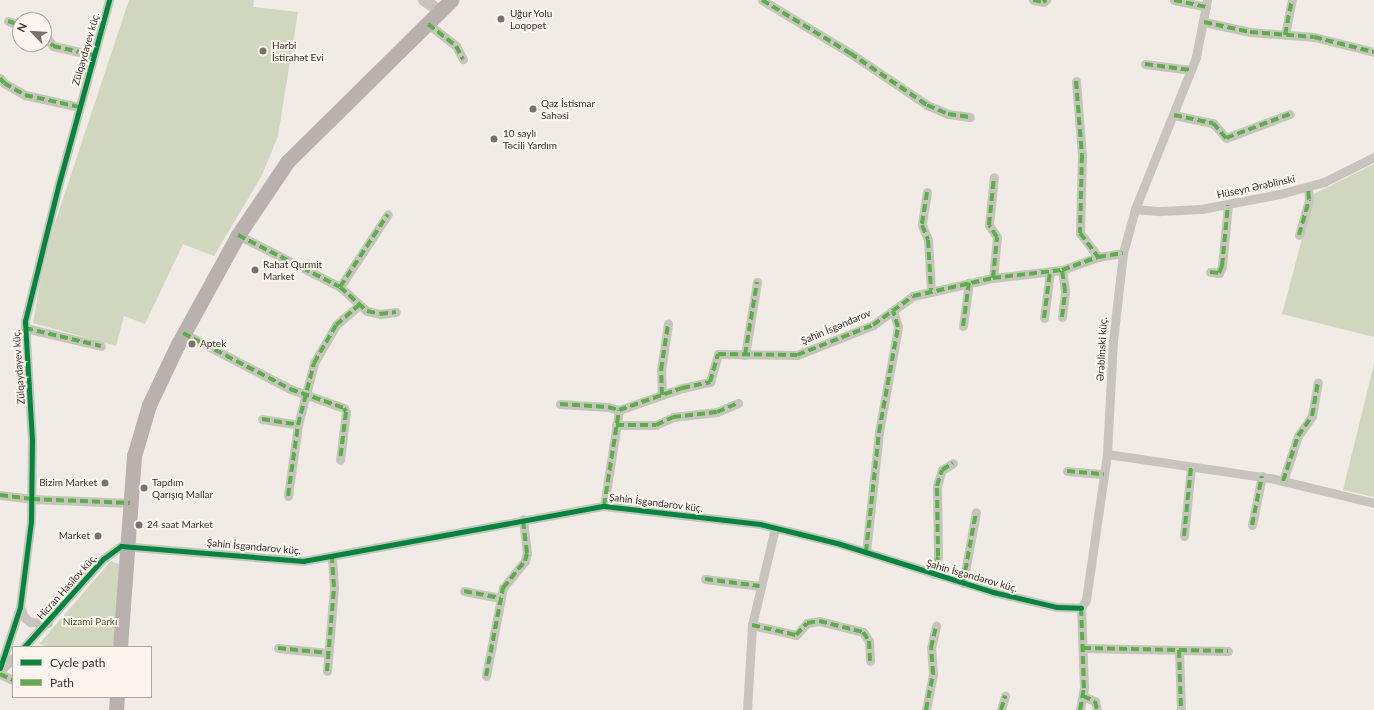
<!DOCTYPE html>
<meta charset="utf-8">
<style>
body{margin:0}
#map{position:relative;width:1374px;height:710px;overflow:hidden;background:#f0ebe5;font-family:Lato,sans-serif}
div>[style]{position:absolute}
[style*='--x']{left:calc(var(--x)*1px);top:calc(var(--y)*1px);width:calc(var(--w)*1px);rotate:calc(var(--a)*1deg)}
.green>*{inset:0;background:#d1d6bf}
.minor>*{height:9px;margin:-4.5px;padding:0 4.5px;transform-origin:4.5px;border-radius:4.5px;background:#c9c3be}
.tertiary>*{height:12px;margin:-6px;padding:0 6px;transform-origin:6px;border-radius:6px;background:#c9c3be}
.primary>*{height:15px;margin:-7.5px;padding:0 7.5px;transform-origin:7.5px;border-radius:7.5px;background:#b8b1ad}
.quiet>*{height:4px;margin-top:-2px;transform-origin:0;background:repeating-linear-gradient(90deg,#57b246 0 8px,transparent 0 12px)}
.cycleway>*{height:5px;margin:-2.5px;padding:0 2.5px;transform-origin:2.5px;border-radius:2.5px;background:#00873e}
.dots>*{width:11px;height:11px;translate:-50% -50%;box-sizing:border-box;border:2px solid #fbf5ee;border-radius:50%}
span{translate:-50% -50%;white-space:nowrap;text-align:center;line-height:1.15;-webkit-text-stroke:4px #fbf5ee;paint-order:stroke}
.poi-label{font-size:10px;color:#3b302b}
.left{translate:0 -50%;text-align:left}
.right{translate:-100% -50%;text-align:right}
.street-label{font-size:10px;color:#3b302b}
.park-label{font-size:10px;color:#4a5a2e}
.legend{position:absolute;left:12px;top:646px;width:140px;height:52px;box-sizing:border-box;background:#fbf5ee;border:1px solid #aea6a0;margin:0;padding:5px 7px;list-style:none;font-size:12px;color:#3b302b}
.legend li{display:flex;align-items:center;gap:8px;height:20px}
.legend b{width:20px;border:1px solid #aea6a0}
.north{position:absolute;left:12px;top:12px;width:40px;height:40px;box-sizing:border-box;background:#fbf5ee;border:1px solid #aea6a0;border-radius:50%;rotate:295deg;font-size:11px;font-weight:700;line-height:16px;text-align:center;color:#3b302b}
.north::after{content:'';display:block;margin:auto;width:14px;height:18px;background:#7a716c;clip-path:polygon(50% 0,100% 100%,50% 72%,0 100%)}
</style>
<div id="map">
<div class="green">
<div style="clip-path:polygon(129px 0,254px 0,253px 7px,298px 12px,278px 136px,262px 175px,214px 256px,183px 244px,145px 324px,124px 316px,116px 346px,33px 323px,41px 277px,54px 226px)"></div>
<div style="clip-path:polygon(1374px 164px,1374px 337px,1282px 314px,1314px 194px)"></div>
<div style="clip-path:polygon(1374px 364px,1374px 497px,1343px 490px)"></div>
<div style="clip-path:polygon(111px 561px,121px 565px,113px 647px,49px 647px,39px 644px)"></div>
</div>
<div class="minor">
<div style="--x:762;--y:0;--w:103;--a:31.1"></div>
<div style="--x:850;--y:53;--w:93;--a:34"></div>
<div style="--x:927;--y:105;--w:23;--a:23"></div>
<div style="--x:948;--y:114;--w:22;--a:8"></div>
<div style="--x:1033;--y:0;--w:10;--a:11"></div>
<div style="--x:1043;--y:2;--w:4;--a:-34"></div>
<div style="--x:1174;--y:0;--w:33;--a:12"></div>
<div style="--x:8;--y:21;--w:13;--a:18"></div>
<div style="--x:1204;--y:22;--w:47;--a:12.3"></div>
<div style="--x:1250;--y:32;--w:64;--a:4.5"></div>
<div style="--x:1314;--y:37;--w:62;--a:14"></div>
<div style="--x:428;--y:24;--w:36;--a:38"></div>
<div style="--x:456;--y:46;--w:15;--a:62"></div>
<div style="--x:44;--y:34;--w:15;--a:53"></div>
<div style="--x:53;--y:46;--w:41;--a:12.7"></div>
<div style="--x:1285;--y:35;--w:36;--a:-79"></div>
<div style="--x:1145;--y:64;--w:46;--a:7.4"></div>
<div style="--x:0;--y:78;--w:6;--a:51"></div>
<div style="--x:4;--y:83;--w:24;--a:30"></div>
<div style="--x:25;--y:95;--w:55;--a:12.5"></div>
<div style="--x:1076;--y:81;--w:74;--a:85.4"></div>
<div style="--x:1082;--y:155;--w:78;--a:91.5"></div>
<div style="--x:1080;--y:233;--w:30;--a:53"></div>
<div style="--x:1174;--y:115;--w:40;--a:12"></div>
<div style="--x:1213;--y:123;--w:20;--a:49"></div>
<div style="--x:1226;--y:138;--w:68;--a:-20.6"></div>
<div style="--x:927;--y:192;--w:33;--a:99"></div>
<div style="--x:922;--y:225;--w:16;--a:68"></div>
<div style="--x:928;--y:240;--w:50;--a:86.6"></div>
<div style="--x:1135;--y:209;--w:25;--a:5"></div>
<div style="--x:1160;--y:211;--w:41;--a:-2.8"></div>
<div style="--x:1201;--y:209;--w:80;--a:-10.8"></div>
<div style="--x:1280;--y:194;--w:46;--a:-15.3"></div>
<div style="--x:1324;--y:182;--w:56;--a:-26.6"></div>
<div style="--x:238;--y:235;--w:114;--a:27"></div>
<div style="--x:340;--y:287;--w:36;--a:42"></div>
<div style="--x:367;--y:311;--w:13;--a:13"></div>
<div style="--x:380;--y:314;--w:16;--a:-7"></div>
<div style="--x:1299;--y:235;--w:37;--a:-74"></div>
<div style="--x:1309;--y:199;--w:12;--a:-95"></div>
<div style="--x:1210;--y:272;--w:9;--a:6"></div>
<div style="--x:1219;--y:273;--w:8;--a:-67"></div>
<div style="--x:1222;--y:266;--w:61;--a:-84.4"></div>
<div style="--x:993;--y:278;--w:41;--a:-84.4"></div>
<div style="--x:997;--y:237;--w:14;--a:-124"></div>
<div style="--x:989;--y:225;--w:48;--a:-84.1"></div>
<div style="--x:340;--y:287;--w:87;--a:-56.7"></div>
<div style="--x:1062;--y:317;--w:26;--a:-83"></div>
<div style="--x:1065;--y:291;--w:21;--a:-98"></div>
<div style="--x:1044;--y:318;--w:46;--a:-82.6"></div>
<div style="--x:963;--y:326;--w:44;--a:-82.2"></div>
<div style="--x:25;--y:328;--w:78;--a:13.3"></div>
<div style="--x:183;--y:333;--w:121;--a:27.6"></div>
<div style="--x:290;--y:389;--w:57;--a:19.4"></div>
<div style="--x:344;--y:408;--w:4;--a:63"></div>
<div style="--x:346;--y:412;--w:48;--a:97.1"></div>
<div style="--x:745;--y:355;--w:74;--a:-80.7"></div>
<div style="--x:662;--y:395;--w:25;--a:-92"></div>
<div style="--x:661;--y:370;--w:47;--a:-81.3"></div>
<div style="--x:560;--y:404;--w:48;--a:3.6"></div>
<div style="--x:608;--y:407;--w:11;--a:15"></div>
<div style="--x:262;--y:419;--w:36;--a:9"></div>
<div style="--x:616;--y:425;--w:40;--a:0"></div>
<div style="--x:656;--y:425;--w:19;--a:-25"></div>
<div style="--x:673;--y:417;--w:44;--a:-6.5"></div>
<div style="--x:717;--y:412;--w:23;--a:-23"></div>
<div style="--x:1107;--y:454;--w:165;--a:8.4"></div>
<div style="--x:1270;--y:478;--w:107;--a:13.5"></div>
<div style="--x:1067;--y:471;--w:37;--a:5"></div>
<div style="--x:1283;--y:481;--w:47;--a:-71.6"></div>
<div style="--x:1298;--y:436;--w:24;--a:-55"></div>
<div style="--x:1312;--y:416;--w:34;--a:-80"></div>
<div style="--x:0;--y:495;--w:32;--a:7"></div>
<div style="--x:32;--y:499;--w:98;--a:2.3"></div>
<div style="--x:288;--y:496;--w:72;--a:-82"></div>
<div style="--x:298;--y:425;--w:64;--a:-75.5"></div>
<div style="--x:314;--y:363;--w:44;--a:-59.9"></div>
<div style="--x:336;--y:325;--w:30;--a:-41"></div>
<div style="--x:604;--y:506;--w:97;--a:-81.1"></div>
<div style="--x:619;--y:410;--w:67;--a:-19.2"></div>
<div style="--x:682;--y:388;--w:29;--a:-12"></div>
<div style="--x:710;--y:382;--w:29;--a:-74"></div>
<div style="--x:718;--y:354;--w:79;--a:0.7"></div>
<div style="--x:797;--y:355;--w:82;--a:-21.5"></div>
<div style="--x:873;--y:325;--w:49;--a:-35.9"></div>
<div style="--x:913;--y:296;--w:82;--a:-12.7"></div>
<div style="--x:993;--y:278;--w:69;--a:-6.6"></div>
<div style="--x:1062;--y:270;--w:38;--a:-20"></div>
<div style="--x:1098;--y:257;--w:25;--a:-9"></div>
<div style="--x:1252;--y:525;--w:50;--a:-78.5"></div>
<div style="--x:1184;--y:536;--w:69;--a:-84.2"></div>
<div style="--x:866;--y:552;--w:121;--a:-83.8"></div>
<div style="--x:879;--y:432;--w:107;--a:-79.7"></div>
<div style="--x:898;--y:327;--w:17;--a:-107"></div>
<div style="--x:934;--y:574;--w:18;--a:-77"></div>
<div style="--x:938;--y:556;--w:70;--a:-90.8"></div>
<div style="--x:937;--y:486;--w:17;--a:-73"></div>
<div style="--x:942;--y:470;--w:13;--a:-32"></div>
<div style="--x:705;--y:579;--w:55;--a:7.3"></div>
<div style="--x:963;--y:583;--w:72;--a:-79.6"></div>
<div style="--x:464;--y:591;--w:37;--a:11"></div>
<div style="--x:20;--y:607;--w:11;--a:68"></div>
<div style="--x:24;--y:617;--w:8;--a:40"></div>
<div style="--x:30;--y:622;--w:18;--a:3"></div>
<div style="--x:1081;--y:608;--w:9;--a:-58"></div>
<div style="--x:1086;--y:600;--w:148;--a:-81.8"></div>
<div style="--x:1107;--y:454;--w:113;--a:-87"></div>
<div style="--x:1113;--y:341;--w:89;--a:-83.5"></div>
<div style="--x:1123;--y:253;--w:46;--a:-74.7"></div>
<div style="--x:1135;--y:209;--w:164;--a:-68.1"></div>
<div style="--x:1196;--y:57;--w:58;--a:-79.1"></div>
<div style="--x:752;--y:625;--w:45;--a:12.8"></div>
<div style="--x:796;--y:635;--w:16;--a:-47"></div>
<div style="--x:807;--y:623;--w:12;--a:-9"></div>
<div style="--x:819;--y:621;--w:45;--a:14"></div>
<div style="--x:863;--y:632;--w:11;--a:56"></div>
<div style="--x:869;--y:641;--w:20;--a:87"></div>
<div style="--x:24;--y:647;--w:118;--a:-48.1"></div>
<div style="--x:103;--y:559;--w:22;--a:-36"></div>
<div style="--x:121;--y:546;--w:183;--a:4.7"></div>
<div style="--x:303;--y:561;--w:306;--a:-10.4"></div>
<div style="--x:604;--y:506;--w:157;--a:6.6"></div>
<div style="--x:760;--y:524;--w:79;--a:13.9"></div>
<div style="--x:837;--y:543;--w:164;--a:17.4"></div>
<div style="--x:993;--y:592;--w:66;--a:13.2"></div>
<div style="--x:1057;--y:607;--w:24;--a:2"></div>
<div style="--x:278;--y:648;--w:50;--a:5.7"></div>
<div style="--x:1083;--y:648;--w:145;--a:1.2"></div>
<div style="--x:1179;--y:650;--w:60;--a:88.1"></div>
<div style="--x:0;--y:668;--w:64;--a:-71.8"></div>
<div style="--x:20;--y:607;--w:87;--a:-82.7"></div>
<div style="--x:31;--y:521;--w:81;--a:-89.3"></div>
<div style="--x:32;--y:440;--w:119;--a:-93.4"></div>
<div style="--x:25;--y:321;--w:142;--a:-76.2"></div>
<div style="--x:59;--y:183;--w:190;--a:-74.7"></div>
<div style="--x:1;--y:670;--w:17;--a:-45"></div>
<div style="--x:327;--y:671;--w:84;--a:-85.2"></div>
<div style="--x:334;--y:587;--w:29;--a:-94"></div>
<div style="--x:0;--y:674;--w:14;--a:25"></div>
<div style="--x:486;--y:676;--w:90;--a:-79.1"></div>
<div style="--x:503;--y:588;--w:35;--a:-51"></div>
<div style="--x:525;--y:561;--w:8;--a:-76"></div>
<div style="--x:527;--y:553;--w:34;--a:-97"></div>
<div style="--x:1083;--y:696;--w:13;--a:23"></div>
<div style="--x:1095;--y:701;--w:9;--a:77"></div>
<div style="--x:747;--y:710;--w:85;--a:-86.6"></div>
<div style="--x:752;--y:625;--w:100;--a:-76.7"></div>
<div style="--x:926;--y:710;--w:37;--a:-79"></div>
<div style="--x:933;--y:674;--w:26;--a:-94"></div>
<div style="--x:931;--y:648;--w:23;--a:-77"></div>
<div style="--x:1001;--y:710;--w:15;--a:-74"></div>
<div style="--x:1080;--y:710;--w:22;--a:-80"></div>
<div style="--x:1084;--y:688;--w:80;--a:-92.1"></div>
</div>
<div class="tertiary">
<div style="--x:424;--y:0;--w:19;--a:35"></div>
</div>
<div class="primary">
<div style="--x:120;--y:647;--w:192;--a:-85.8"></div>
<div style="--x:134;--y:456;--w:53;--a:-73.6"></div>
<div style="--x:149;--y:405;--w:68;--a:-64.6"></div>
<div style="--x:178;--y:344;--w:124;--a:-61.2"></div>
<div style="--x:238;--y:235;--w:88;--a:-56.1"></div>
<div style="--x:287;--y:162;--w:231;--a:-44.6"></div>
<div style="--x:116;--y:710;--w:13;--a:-86"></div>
</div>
<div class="quiet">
<div style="--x:762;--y:0;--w:103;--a:31.1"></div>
<div style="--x:850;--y:53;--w:93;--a:34"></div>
<div style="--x:927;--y:105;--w:23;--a:23"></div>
<div style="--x:948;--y:114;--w:22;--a:8"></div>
<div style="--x:1033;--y:0;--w:10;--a:11"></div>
<div style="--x:1043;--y:2;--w:4;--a:-34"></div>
<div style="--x:1174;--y:0;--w:33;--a:12"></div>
<div style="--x:8;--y:21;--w:13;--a:18"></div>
<div style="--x:1204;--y:22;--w:47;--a:12.3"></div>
<div style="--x:1250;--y:32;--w:64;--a:4.5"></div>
<div style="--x:1314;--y:37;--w:62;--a:14"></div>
<div style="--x:428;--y:24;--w:36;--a:38"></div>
<div style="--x:456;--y:46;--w:15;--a:62"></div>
<div style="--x:44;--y:34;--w:15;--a:53"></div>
<div style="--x:53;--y:46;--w:41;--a:12.7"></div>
<div style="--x:1285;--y:35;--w:36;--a:-79"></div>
<div style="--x:1145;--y:64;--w:46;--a:7.4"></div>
<div style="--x:0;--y:78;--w:6;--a:51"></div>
<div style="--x:4;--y:83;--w:24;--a:30"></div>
<div style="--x:25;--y:95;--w:55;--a:12.5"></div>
<div style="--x:1076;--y:81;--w:74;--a:85.4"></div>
<div style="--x:1082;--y:155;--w:78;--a:91.5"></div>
<div style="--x:1080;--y:233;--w:30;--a:53"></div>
<div style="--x:1174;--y:115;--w:40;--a:12"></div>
<div style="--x:1213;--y:123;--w:20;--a:49"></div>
<div style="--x:1226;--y:138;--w:68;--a:-20.6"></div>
<div style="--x:927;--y:192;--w:33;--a:99"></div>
<div style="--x:922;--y:225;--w:16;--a:68"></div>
<div style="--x:928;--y:240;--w:50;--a:86.6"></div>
<div style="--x:238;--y:235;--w:114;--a:27"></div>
<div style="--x:340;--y:287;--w:36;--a:42"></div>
<div style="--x:367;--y:311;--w:13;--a:13"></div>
<div style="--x:380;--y:314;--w:16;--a:-7"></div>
<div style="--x:1299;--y:235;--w:37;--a:-74"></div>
<div style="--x:1309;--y:199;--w:12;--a:-95"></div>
<div style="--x:1210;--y:272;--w:9;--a:6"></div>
<div style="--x:1219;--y:273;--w:8;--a:-67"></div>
<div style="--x:1222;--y:266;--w:61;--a:-84.4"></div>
<div style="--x:993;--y:278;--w:41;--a:-84.4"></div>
<div style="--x:997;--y:237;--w:14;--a:-124"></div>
<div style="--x:989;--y:225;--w:48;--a:-84.1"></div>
<div style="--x:340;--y:287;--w:87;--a:-56.7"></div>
<div style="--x:1062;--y:317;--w:26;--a:-83"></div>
<div style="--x:1065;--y:291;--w:21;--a:-98"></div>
<div style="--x:1044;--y:318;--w:46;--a:-82.6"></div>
<div style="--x:963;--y:326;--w:44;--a:-82.2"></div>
<div style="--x:25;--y:328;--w:78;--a:13.3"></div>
<div style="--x:183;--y:333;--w:121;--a:27.6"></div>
<div style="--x:290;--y:389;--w:57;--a:19.4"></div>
<div style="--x:344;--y:408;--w:4;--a:63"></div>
<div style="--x:346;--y:412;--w:48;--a:97.1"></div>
<div style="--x:745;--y:355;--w:74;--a:-80.7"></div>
<div style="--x:662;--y:395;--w:25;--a:-92"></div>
<div style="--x:661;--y:370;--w:47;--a:-81.3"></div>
<div style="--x:560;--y:404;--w:48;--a:3.6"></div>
<div style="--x:608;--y:407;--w:11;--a:15"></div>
<div style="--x:262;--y:419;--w:36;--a:9"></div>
<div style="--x:616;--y:425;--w:40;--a:0"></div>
<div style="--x:656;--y:425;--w:19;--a:-25"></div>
<div style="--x:673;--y:417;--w:44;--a:-6.5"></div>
<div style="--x:717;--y:412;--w:23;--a:-23"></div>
<div style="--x:1067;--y:471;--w:37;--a:5"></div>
<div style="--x:1283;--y:481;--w:47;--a:-71.6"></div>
<div style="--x:1298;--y:436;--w:24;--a:-55"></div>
<div style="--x:1312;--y:416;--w:34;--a:-80"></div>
<div style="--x:0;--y:495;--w:32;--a:7"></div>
<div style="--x:32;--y:499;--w:98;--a:2.3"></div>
<div style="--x:288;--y:496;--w:72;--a:-82"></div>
<div style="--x:298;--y:425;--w:64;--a:-75.5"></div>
<div style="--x:314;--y:363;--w:44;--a:-59.9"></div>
<div style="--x:336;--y:325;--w:30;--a:-41"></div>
<div style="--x:604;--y:506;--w:97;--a:-81.1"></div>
<div style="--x:619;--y:410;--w:67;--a:-19.2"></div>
<div style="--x:682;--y:388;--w:29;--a:-12"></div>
<div style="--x:710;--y:382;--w:29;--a:-74"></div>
<div style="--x:718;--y:354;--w:79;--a:0.7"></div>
<div style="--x:797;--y:355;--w:82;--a:-21.5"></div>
<div style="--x:873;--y:325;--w:49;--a:-35.9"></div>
<div style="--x:913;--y:296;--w:82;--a:-12.7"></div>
<div style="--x:993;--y:278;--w:69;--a:-6.6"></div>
<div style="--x:1062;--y:270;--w:38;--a:-20"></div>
<div style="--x:1098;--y:257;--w:25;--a:-9"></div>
<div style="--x:1252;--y:525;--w:50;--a:-78.5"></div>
<div style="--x:1184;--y:536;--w:69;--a:-84.2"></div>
<div style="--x:866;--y:552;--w:121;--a:-83.8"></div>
<div style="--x:879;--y:432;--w:107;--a:-79.7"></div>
<div style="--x:898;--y:327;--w:17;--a:-107"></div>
<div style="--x:934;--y:574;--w:18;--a:-77"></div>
<div style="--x:938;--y:556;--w:70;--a:-90.8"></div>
<div style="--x:937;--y:486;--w:17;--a:-73"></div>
<div style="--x:942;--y:470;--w:13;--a:-32"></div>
<div style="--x:705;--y:579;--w:55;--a:7.3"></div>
<div style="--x:963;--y:583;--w:72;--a:-79.6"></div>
<div style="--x:464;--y:591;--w:37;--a:11"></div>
<div style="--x:752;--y:625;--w:45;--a:12.8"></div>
<div style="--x:796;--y:635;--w:16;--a:-47"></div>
<div style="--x:807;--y:623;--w:12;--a:-9"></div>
<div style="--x:819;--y:621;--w:45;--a:14"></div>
<div style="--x:863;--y:632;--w:11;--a:56"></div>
<div style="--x:869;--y:641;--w:20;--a:87"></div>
<div style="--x:278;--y:648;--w:50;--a:5.7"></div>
<div style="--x:1083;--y:648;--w:145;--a:1.2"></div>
<div style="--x:1179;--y:650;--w:60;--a:88.1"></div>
<div style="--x:327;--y:671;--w:84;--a:-85.2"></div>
<div style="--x:334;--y:587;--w:29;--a:-94"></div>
<div style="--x:0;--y:674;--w:14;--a:25"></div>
<div style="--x:486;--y:676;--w:90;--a:-79.1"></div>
<div style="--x:503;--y:588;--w:35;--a:-51"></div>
<div style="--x:525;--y:561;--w:8;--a:-76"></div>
<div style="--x:527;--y:553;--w:34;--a:-97"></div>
<div style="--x:1083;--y:696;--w:13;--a:23"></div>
<div style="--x:1095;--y:701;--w:9;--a:77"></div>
<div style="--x:926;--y:710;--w:37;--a:-79"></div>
<div style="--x:933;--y:674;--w:26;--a:-94"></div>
<div style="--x:931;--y:648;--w:23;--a:-77"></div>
<div style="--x:1001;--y:710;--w:15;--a:-74"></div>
<div style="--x:1080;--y:710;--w:22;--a:-80"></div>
<div style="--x:1084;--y:688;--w:80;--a:-92.1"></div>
</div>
<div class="cycleway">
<div style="--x:24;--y:647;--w:118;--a:-48.1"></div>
<div style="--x:103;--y:559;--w:22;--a:-36"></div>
<div style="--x:121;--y:546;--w:183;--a:4.7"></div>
<div style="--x:303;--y:561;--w:306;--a:-10.4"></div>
<div style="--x:604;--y:506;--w:157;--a:6.6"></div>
<div style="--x:760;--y:524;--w:79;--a:13.9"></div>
<div style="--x:837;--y:543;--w:164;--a:17.4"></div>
<div style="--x:993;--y:592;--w:66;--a:13.2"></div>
<div style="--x:1057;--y:607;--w:24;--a:2"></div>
<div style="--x:0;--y:668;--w:64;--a:-71.8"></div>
<div style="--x:20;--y:607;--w:87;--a:-82.7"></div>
<div style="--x:31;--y:521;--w:81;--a:-89.3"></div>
<div style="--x:32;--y:440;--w:119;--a:-93.4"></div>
<div style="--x:25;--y:321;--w:142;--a:-76.2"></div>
<div style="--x:59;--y:183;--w:190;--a:-74.7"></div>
</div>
<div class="dots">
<div style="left:501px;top:19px;background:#7a716c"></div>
<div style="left:263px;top:51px;background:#7a716c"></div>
<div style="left:533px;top:109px;background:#7a716c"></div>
<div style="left:494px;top:139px;background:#7a716c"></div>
<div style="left:255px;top:270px;background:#7a716c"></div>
<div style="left:192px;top:344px;background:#7a716c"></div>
<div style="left:105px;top:483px;background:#7a716c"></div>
<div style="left:144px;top:488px;background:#7a716c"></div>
<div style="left:139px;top:525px;background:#7a716c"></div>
<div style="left:98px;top:536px;background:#7a716c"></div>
</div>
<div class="poi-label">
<span class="left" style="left:510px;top:19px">Uğur Yolu<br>Loqopet</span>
<span class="left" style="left:272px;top:51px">Hərbi<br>İstirahət Evi</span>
<span class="left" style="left:541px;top:109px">Qaz İstismar<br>Sahəsi</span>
<span class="left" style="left:503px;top:139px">10 saylı<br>Təcili Yardım</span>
<span class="left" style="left:263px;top:270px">Rahat Qurmit<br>Market</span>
<span class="left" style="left:200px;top:344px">Aptek</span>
<span class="left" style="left:152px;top:488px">Tapdım<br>Qarışıq Mallar</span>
<span class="right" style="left:97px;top:483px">Bizim Market</span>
<span class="left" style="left:147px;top:525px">24 saat Market</span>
<span class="right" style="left:90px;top:536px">Market</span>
</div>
<div class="street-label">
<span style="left:86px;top:49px;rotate:-74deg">Zülqaydayev küç.</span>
<span style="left:1256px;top:187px;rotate:-12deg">Hüseyn Ərəblinski</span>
<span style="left:836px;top:327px;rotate:-23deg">Şahin İsgəndərov</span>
<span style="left:1102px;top:349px;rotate:-87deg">Ərəblinski küç.</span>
<span style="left:19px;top:367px;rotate:-94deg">Zülqaydayev küç.</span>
<span style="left:656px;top:503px;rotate:7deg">Şahin İsgəndərov küç.</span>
<span style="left:254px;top:547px;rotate:5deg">Şahin İsgəndərov küç.</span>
<span style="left:972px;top:576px;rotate:16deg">Şahin İsgəndərov küç.</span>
<span style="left:67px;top:587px;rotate:-48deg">Hicran Hasilov küç.</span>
</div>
<div class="park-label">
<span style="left:90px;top:622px">Nizami Parkı</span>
</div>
<ul class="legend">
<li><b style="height:5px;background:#00873e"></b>Cycle path</li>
<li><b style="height:5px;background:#57b246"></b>Path</li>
</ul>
<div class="north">N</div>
</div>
